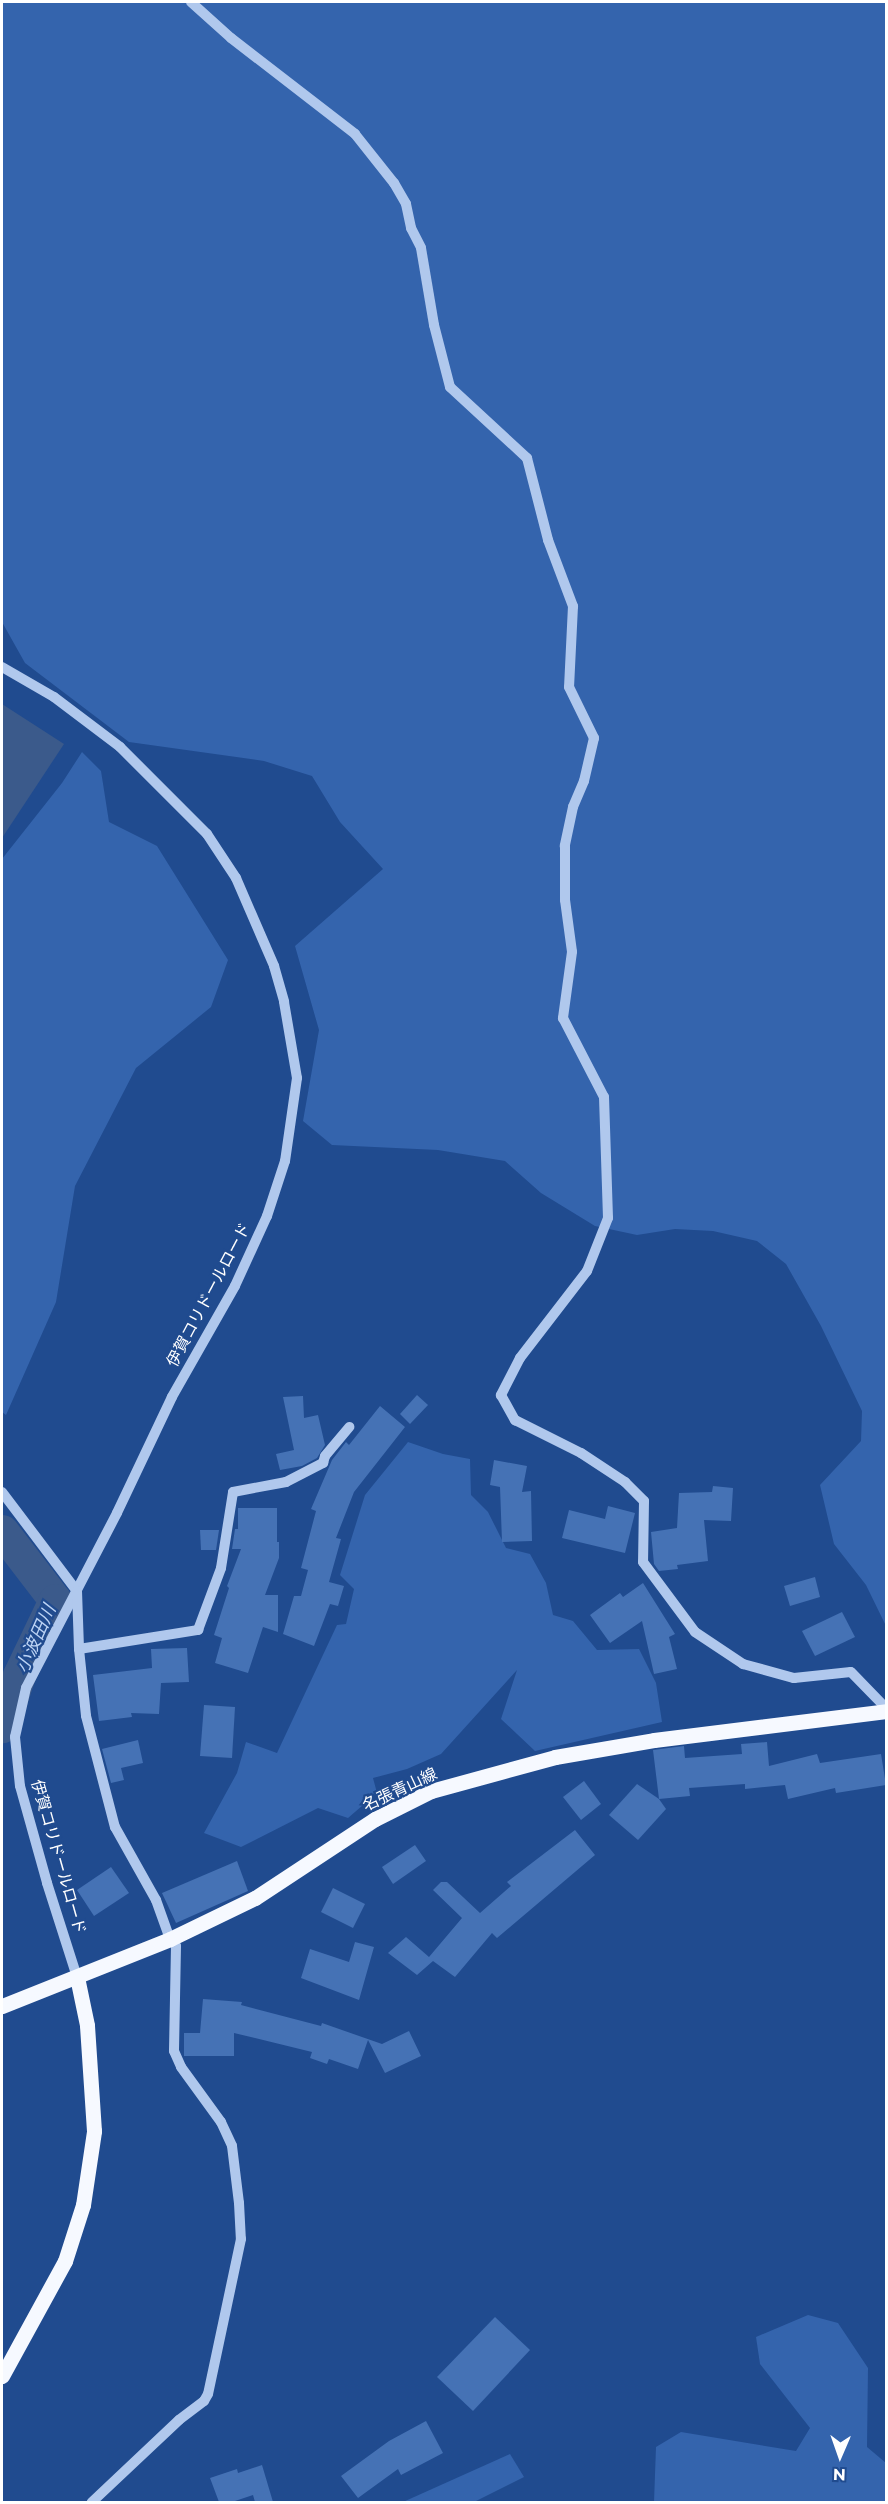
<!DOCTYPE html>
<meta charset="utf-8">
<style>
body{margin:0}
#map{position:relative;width:888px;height:2504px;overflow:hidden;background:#204b8f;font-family:Montserrat,"Noto Sans JP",sans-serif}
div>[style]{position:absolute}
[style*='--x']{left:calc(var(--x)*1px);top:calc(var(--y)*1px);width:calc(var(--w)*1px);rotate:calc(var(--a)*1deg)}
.green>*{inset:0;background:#3464ad}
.water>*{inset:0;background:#3b5a8b}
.river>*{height:33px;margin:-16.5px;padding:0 16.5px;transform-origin:16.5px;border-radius:16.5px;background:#3b5a8b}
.building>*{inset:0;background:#4572b5}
.minor>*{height:10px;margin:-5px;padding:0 5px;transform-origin:5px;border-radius:5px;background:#b0c8ed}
.major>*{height:15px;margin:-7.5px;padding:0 7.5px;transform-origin:7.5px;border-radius:7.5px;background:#f6f9ff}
span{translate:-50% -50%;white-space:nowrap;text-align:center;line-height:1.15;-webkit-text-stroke:4.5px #204b8f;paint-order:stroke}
.street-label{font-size:16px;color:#fff}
.water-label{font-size:18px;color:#bcd3f4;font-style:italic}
.frame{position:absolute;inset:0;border:3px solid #fff;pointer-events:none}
.north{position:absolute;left:810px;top:2426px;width:60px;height:60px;-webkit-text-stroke:4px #204b8f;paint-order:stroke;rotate:182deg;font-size:16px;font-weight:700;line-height:24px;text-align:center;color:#fff}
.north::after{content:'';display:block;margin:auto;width:21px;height:27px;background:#fff;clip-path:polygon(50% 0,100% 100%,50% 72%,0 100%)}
</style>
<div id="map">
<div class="green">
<div style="clip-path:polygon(2px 2px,886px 2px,886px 1626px,866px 1585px,834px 1544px,820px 1485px,861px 1441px,862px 1411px,821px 1326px,786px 1264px,757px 1241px,713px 1231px,675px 1229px,637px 1235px,595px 1226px,541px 1193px,505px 1161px,438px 1150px,332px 1145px,303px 1121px,319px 1030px,295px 946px,383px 869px,340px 822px,312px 776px,264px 761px,129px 742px,25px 663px,2px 622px)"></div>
<div style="clip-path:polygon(82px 752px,101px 771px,109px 822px,157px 846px,228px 960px,211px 1007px,136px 1068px,75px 1186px,56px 1302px,6px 1415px,2px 1412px,2px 859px,62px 783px)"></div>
<div style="clip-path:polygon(408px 1442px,443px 1454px,470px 1459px,471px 1495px,488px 1512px,506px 1548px,530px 1554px,546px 1583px,553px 1615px,573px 1621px,597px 1650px,639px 1649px,656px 1683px,662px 1722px,535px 1751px,501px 1719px,517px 1670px,441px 1754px,407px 1769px,373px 1778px,377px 1793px,348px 1818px,318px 1808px,241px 1847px,204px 1833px,237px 1773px,246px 1742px,277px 1753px,337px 1625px,346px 1624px,354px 1589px,340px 1575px,365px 1495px)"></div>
<div style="clip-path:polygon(808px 2315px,838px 2323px,868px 2368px,867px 2447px,886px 2463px,886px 2502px,654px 2502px,656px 2447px,681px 2432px,796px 2451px,810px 2428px,760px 2364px,756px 2337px)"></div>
<div style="clip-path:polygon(510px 2454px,524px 2477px,474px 2502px,403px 2502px)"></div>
</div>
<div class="water">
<div style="clip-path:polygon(2px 704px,64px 744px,2px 838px)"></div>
</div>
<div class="river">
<div style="--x:2;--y:1531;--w:87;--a:52.5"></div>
<div style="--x:55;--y:1600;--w:83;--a:115.6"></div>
<div style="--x:19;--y:1675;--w:54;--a:108.4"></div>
</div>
<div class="building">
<div style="clip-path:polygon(417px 1395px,428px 1405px,410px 1424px,400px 1414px)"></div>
<div style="clip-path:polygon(303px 1396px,304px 1418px,318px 1415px,325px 1445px,317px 1458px,302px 1466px,280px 1470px,276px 1454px,294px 1450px,283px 1397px)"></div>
<div style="clip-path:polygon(380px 1406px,405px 1427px,354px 1492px,336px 1538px,341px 1539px,329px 1582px,344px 1586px,338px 1606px,330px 1604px,314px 1646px,283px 1634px,294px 1596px,301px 1596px,308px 1570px,301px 1568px,316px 1511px,311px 1509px,332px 1460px,346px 1442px,349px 1445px)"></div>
<div style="clip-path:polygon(494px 1460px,527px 1466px,522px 1492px,531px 1491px,532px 1541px,502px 1542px,500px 1487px,490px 1485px)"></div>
<div style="clip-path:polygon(713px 1486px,733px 1488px,731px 1521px,704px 1520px,708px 1561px,677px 1565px,678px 1569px,659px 1571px,654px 1564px,651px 1532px,677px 1528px,679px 1493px,712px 1492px)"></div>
<div style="clip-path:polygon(608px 1506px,635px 1513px,625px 1553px,562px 1538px,569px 1510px,605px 1519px)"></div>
<div style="clip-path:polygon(238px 1508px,277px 1508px,277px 1542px,279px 1542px,279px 1558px,265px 1595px,278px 1595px,278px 1632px,263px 1627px,248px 1673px,215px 1663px,222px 1638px,214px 1635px,229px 1588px,227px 1586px,241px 1549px,232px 1549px,235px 1529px,238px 1529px)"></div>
<div style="clip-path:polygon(200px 1530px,219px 1530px,216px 1550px,201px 1550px)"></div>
<div style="clip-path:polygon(815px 1577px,820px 1597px,790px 1606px,784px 1586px)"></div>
<div style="clip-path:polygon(643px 1583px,675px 1634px,669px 1637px,677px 1669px,654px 1674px,642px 1621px,610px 1643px,590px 1615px,620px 1593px,623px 1597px)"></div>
<div style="clip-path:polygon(842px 1612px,855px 1637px,815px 1656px,802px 1631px)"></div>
<div style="clip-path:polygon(187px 1648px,189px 1682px,161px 1683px,159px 1714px,131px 1713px,132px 1717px,99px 1721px,93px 1675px,152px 1668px,151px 1649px)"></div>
<div style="clip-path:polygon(204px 1705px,235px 1707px,232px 1758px,200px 1756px)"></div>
<div style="clip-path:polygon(138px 1740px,143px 1763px,121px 1768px,124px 1780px,111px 1783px,102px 1749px)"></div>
<div style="clip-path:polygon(767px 1742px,769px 1766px,817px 1754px,820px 1763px,881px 1754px,886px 1785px,836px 1793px,835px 1788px,788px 1799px,785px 1785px,745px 1789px,745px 1784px,689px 1788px,690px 1796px,659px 1799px,653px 1750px,684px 1746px,685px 1758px,742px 1754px,741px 1744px)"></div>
<div style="clip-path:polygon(584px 1781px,601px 1804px,581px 1820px,563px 1797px)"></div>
<div style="clip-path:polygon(637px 1784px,659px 1799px,666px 1809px,638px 1840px,609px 1815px)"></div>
<div style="clip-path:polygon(575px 1830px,595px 1855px,497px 1938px,492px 1933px,455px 1977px,433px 1961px,417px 1975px,388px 1953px,406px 1937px,429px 1957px,462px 1918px,433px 1890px,441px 1882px,447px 1882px,480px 1913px,511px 1886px,507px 1882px)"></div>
<div style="clip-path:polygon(415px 1845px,426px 1861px,393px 1884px,382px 1867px)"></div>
<div style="clip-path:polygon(237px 1861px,248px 1891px,176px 1923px,162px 1893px)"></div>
<div style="clip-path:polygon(111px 1867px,129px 1893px,94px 1916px,77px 1890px)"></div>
<div style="clip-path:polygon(333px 1888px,365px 1904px,353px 1928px,321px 1912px)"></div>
<div style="clip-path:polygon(355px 1942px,374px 1947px,359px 2000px,301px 1978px,310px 1949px,349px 1962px)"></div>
<div style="clip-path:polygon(203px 1999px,242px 2002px,241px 2005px,321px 2026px,322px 2023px,382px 2044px,409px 2031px,421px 2056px,385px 2073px,368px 2040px,358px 2069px,329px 2059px,327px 2064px,310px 2058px,312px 2052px,234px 2033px,234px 2056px,184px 2056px,184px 2033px,200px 2033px)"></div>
<div style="clip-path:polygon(495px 2317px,530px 2350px,473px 2411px,437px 2377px)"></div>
<div style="clip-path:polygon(426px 2421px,443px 2453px,401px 2475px,398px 2469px,358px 2498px,341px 2476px,389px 2441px)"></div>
<div style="clip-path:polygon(262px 2465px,273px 2502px,255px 2502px,253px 2495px,232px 2502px,219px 2502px,210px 2478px,237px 2469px,238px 2473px)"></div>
</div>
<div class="minor">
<div style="--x:191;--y:2;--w:54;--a:42"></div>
<div style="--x:231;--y:38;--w:157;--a:37.7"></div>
<div style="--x:355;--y:134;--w:63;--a:51.5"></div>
<div style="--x:394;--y:183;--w:24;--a:60"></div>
<div style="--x:406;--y:204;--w:25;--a:78"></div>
<div style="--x:411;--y:228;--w:22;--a:63"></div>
<div style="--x:421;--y:248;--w:78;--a:80.4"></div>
<div style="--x:434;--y:325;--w:64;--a:75.5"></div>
<div style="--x:450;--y:387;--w:105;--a:42.7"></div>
<div style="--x:527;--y:458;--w:85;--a:75.6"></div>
<div style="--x:548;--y:540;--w:71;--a:69.3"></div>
<div style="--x:573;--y:606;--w:81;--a:92.8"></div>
<div style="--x:569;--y:687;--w:57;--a:63.9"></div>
<div style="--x:594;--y:738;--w:44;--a:103.1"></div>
<div style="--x:584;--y:781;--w:28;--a:113"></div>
<div style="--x:573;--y:807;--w:40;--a:102"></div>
<div style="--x:565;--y:846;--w:54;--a:90"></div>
<div style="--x:565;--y:900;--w:52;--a:82.3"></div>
<div style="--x:572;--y:952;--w:67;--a:97.8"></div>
<div style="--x:563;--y:1018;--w:89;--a:62.6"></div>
<div style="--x:604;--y:1097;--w:121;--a:88.1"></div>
<div style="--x:608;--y:1218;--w:57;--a:111.6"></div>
<div style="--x:587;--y:1271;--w:110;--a:127.6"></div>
<div style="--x:520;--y:1358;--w:42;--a:117.2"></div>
<div style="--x:501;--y:1395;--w:29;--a:61"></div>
<div style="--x:515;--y:1420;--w:74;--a:26.6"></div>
<div style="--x:581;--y:1453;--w:53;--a:33.4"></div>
<div style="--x:625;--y:1482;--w:27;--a:45"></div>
<div style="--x:644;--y:1501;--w:61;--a:90.9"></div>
<div style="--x:643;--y:1562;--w:87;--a:53.4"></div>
<div style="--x:695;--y:1632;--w:58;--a:33.7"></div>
<div style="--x:743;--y:1664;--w:53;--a:15.4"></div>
<div style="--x:794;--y:1678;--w:57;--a:-6"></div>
<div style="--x:851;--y:1672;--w:50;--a:45.8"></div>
<div style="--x:2;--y:667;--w:60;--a:30"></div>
<div style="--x:54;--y:697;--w:83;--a:37.1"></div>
<div style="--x:120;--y:747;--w:123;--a:45"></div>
<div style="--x:207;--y:834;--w:53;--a:56.6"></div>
<div style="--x:236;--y:878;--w:96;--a:66.6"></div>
<div style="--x:274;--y:966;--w:37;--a:74"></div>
<div style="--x:284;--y:1002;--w:77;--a:80.3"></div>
<div style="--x:297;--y:1078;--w:84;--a:98.2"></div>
<div style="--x:285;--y:1161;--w:58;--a:108.1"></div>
<div style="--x:267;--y:1216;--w:77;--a:114.6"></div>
<div style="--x:235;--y:1286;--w:128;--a:119.6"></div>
<div style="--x:172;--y:1397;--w:128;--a:115.4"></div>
<div style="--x:117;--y:1513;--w:197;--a:117.5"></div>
<div style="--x:26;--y:1688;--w:50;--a:102.7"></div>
<div style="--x:15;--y:1737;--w:49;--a:84.2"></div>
<div style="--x:20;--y:1786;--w:101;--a:74.4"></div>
<div style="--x:47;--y:1883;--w:99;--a:72.3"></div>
<div style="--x:2;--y:1492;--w:124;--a:52.9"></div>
<div style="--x:77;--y:1591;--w:58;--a:88"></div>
<div style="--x:79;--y:1649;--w:67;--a:84"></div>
<div style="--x:86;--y:1716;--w:115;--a:75.4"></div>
<div style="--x:115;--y:1827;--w:84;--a:60.7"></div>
<div style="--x:156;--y:1900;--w:41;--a:70.3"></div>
<div style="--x:170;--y:1939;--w:9;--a:49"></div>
<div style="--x:176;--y:1946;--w:105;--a:91.1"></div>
<div style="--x:174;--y:2051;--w:17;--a:66"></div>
<div style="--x:181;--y:2067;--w:68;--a:54"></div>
<div style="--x:221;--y:2122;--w:26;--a:65"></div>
<div style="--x:232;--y:2146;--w:57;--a:83"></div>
<div style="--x:239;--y:2203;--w:36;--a:87"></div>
<div style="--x:241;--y:2239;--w:158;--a:102"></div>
<div style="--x:208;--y:2394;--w:8;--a:120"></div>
<div style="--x:204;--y:2401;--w:31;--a:143"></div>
<div style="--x:179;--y:2420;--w:120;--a:136.7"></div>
<div style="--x:79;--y:1649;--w:121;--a:-9.1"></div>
<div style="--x:198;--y:1630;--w:66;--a:-69.6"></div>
<div style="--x:221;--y:1568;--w:77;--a:-81"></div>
<div style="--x:233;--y:1492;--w:54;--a:-10.7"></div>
<div style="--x:286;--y:1482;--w:42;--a:-27.2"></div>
<div style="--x:323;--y:1463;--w:7;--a:-74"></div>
<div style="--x:325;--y:1456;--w:38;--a:-50"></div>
</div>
<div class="major">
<div style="--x:2;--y:2006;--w:181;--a:-21.7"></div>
<div style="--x:170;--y:1939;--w:94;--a:-25.8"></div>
<div style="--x:255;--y:1898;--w:144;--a:-33.4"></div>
<div style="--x:375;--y:1819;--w:63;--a:-26.6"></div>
<div style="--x:431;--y:1791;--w:129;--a:-15.3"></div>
<div style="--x:555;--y:1757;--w:100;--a:-9.7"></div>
<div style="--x:654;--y:1740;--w:234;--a:-7.1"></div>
<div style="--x:2;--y:2376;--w:131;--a:-61.3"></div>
<div style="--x:65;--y:2261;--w:59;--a:-72.2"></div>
<div style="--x:83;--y:2205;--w:75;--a:-81.5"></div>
<div style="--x:94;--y:2131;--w:106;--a:-93.8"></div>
<div style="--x:87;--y:2025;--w:49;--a:-101.8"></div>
</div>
<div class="street-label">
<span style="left:209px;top:1295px;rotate:-62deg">伊賀コリドールロード</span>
<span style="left:400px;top:1790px;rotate:-25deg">名張青山線</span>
<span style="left:58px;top:1857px;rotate:74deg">伊賀コリドールロード</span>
</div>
<div class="water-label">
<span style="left:36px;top:1639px;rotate:-66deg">小波田川</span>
</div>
<div class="frame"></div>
<div class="north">N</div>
</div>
